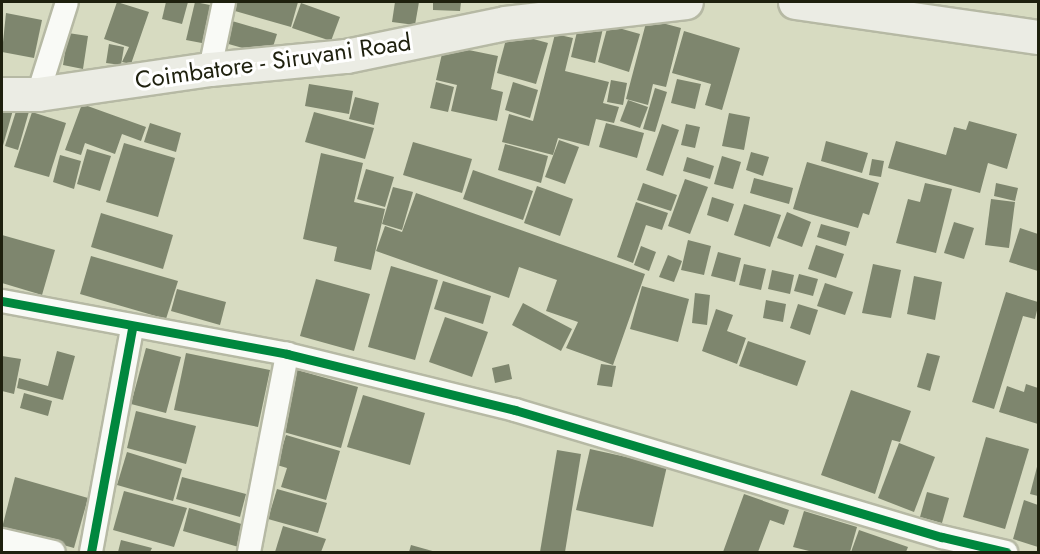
<!DOCTYPE html>
<style>
body{margin:0}
#map{position:relative;width:1040px;height:554px;overflow:hidden;background:#d7dbc1;font-family:Jost,sans-serif}
div>[style]{position:absolute}
[style*='--x']{left:calc(var(--x)*1px);top:calc(var(--y)*1px);width:calc(var(--w)*1px);rotate:calc(var(--a)*1deg)}
.building>*{inset:0;background:#7e866e}
.roads{filter:drop-shadow(2px 0 #b6b9a4) drop-shadow(-2px 0 #b6b9a4) drop-shadow(0 2px #b6b9a4) drop-shadow(0 -2px #b6b9a4)}
.street>*{height:22px;margin:-11px;padding:0 11px;transform-origin:11px;border-radius:11px;background:#f9faf6}
.primary>*{height:33px;margin:-16.5px;padding:0 16.5px;transform-origin:16.5px;border-radius:16.5px;background:#ebece4}
.cycleway>*{height:9px;margin:-4.5px;padding:0 4.5px;transform-origin:4.5px;border-radius:4.5px;background:#00873e}
span{translate:-50% -50%;white-space:nowrap;text-align:center;line-height:1.15;-webkit-text-stroke:6px #fff;paint-order:stroke}
.street-label{font-size:24px;color:#1e200e}
.frame{position:absolute;inset:0;border:3px solid #1e200e;pointer-events:none}
</style>
<div id="map">
<div class="building">
<div style="clip-path:polygon(117px 2px,149px 12px,131px 64px,122px 62px,129px 47px,104px 39px)"></div>
<div style="clip-path:polygon(166px 2px,188px 2px,182px 24px,162px 19px)"></div>
<div style="clip-path:polygon(195px 2px,215px 6px,207px 44px,186px 40px)"></div>
<div style="clip-path:polygon(231px 2px,298px 2px,291px 27px,228px 9px)"></div>
<div style="clip-path:polygon(395px 2px,419px 2px,415px 25px,392px 22px)"></div>
<div style="clip-path:polygon(433px 2px,461px 2px,460px 11px,433px 10px)"></div>
<div style="clip-path:polygon(301px 3px,340px 17px,331px 41px,292px 28px)"></div>
<div style="clip-path:polygon(6px 13px,42px 20px,34px 58px,2px 52px)"></div>
<div style="clip-path:polygon(580px 19px,604px 24px,595px 63px,571px 57px)"></div>
<div style="clip-path:polygon(647px 19px,681px 28px,666px 87px,653px 84px,648px 105px,626px 99px)"></div>
<div style="clip-path:polygon(232px 21px,277px 34px,272px 50px,268px 55px,225px 43px)"></div>
<div style="clip-path:polygon(608px 25px,640px 34px,629px 72px,598px 62px)"></div>
<div style="clip-path:polygon(684px 31px,740px 48px,722px 110px,705px 105px,711px 84px,672px 73px)"></div>
<div style="clip-path:polygon(508px 32px,548px 43px,536px 84px,497px 73px)"></div>
<div style="clip-path:polygon(68px 33px,88px 36px,83px 69px,63px 65px)"></div>
<div style="clip-path:polygon(555px 34px,573px 38px,565px 71px,609px 82px,603px 103px,619px 107px,614px 123px,596px 119px,589px 146px,558px 138px,553px 155px,502px 142px,509px 114px,533px 121px)"></div>
<div style="clip-path:polygon(109px 44px,124px 47px,121px 65px,106px 63px)"></div>
<div style="clip-path:polygon(444px 45px,498px 56px,491px 89px,503px 92px,497px 121px,451px 111px,457px 85px,436px 80px)"></div>
<div style="clip-path:polygon(677px 79px,701px 84px,695px 109px,671px 103px)"></div>
<div style="clip-path:polygon(611px 80px,627px 83px,623px 105px,607px 102px)"></div>
<div style="clip-path:polygon(436px 82px,454px 87px,448px 112px,430px 108px)"></div>
<div style="clip-path:polygon(513px 82px,538px 90px,530px 118px,505px 110px)"></div>
<div style="clip-path:polygon(309px 84px,353px 91px,349px 114px,305px 106px)"></div>
<div style="clip-path:polygon(655px 88px,667px 92px,655px 132px,643px 129px)"></div>
<div style="clip-path:polygon(355px 97px,379px 103px,374px 125px,349px 119px)"></div>
<div style="clip-path:polygon(628px 100px,648px 107px,640px 128px,620px 121px)"></div>
<div style="clip-path:polygon(82px 104px,146px 127px,141px 141px,122px 134px,115px 154px,85px 143px,81px 155px,65px 150px)"></div>
<div style="clip-path:polygon(18px 105px,30px 108px,18px 150px,5px 146px)"></div>
<div style="clip-path:polygon(2px 107px,13px 110px,2px 149px)"></div>
<div style="clip-path:polygon(32px 112px,66px 123px,49px 177px,14px 167px)"></div>
<div style="clip-path:polygon(314px 112px,374px 128px,365px 159px,305px 142px)"></div>
<div style="clip-path:polygon(729px 113px,750px 117px,744px 150px,722px 146px)"></div>
<div style="clip-path:polygon(969px 121px,1017px 134px,1007px 169px,988px 163px,980px 193px,888px 168px,896px 141px,946px 155px,954px 127px,966px 130px)"></div>
<div style="clip-path:polygon(150px 123px,181px 133px,176px 152px,144px 142px)"></div>
<div style="clip-path:polygon(606px 123px,644px 133px,637px 158px,599px 147px)"></div>
<div style="clip-path:polygon(662px 124px,679px 130px,663px 176px,646px 170px)"></div>
<div style="clip-path:polygon(686px 124px,700px 127px,695px 148px,681px 145px)"></div>
<div style="clip-path:polygon(559px 140px,579px 147px,565px 184px,545px 177px)"></div>
<div style="clip-path:polygon(826px 141px,868px 153px,862px 173px,821px 161px)"></div>
<div style="clip-path:polygon(413px 142px,472px 159px,462px 193px,403px 175px)"></div>
<div style="clip-path:polygon(124px 143px,175px 158px,158px 217px,106px 202px)"></div>
<div style="clip-path:polygon(505px 144px,548px 156px,541px 183px,498px 170px)"></div>
<div style="clip-path:polygon(87px 149px,111px 156px,100px 191px,77px 184px)"></div>
<div style="clip-path:polygon(751px 152px,769px 157px,763px 176px,746px 170px)"></div>
<div style="clip-path:polygon(321px 153px,363px 163px,354px 202px,385px 209px,371px 270px,334px 261px,337px 247px,303px 239px)"></div>
<div style="clip-path:polygon(60px 155px,81px 161px,74px 189px,53px 182px)"></div>
<div style="clip-path:polygon(722px 156px,741px 162px,733px 189px,714px 184px)"></div>
<div style="clip-path:polygon(687px 157px,714px 166px,710px 179px,683px 171px)"></div>
<div style="clip-path:polygon(872px 159px,884px 161px,881px 177px,869px 175px)"></div>
<div style="clip-path:polygon(807px 162px,879px 183px,869px 215px,863px 213px,858px 228px,793px 209px)"></div>
<div style="clip-path:polygon(366px 169px,394px 177px,385px 207px,357px 199px)"></div>
<div style="clip-path:polygon(473px 170px,533px 191px,523px 220px,463px 199px)"></div>
<div style="clip-path:polygon(754px 178px,793px 188px,789px 204px,750px 193px)"></div>
<div style="clip-path:polygon(685px 179px,708px 187px,690px 234px,668px 226px)"></div>
<div style="clip-path:polygon(643px 183px,677px 195px,671px 211px,637px 200px)"></div>
<div style="clip-path:polygon(925px 183px,952px 189px,936px 253px,896px 243px,908px 199px,920px 202px)"></div>
<div style="clip-path:polygon(996px 183px,1018px 188px,1015px 201px,994px 196px)"></div>
<div style="clip-path:polygon(537px 186px,573px 199px,560px 236px,524px 223px)"></div>
<div style="clip-path:polygon(393px 187px,413px 192px,402px 230px,382px 224px)"></div>
<div style="clip-path:polygon(416px 193px,645px 274px,613px 365px,566px 348px,578px 322px,546px 311px,557px 280px,519px 267px,509px 298px,376px 251px,385px 226px,402px 232px)"></div>
<div style="clip-path:polygon(712px 197px,734px 204px,728px 222px,707px 215px)"></div>
<div style="clip-path:polygon(991px 199px,1015px 202px,1009px 248px,985px 245px)"></div>
<div style="clip-path:polygon(636px 202px,668px 213px,662px 230px,646px 225px,633px 263px,617px 257px)"></div>
<div style="clip-path:polygon(744px 204px,781px 215px,770px 247px,734px 235px)"></div>
<div style="clip-path:polygon(787px 212px,811px 222px,802px 247px,777px 238px)"></div>
<div style="clip-path:polygon(101px 213px,173px 235px,163px 269px,91px 247px)"></div>
<div style="clip-path:polygon(954px 222px,974px 228px,964px 259px,944px 253px)"></div>
<div style="clip-path:polygon(821px 224px,850px 232px,846px 246px,817px 237px)"></div>
<div style="clip-path:polygon(1020px 228px,1038px 234px,1038px 271px,1009px 262px)"></div>
<div style="clip-path:polygon(2px 235px,55px 250px,42px 295px,2px 283px)"></div>
<div style="clip-path:polygon(688px 240px,711px 246px,704px 275px,681px 270px)"></div>
<div style="clip-path:polygon(816px 245px,844px 254px,836px 278px,808px 269px)"></div>
<div style="clip-path:polygon(641px 246px,656px 252px,649px 271px,634px 265px)"></div>
<div style="clip-path:polygon(718px 252px,741px 258px,735px 282px,711px 276px)"></div>
<div style="clip-path:polygon(668px 255px,682px 261px,674px 282px,659px 277px)"></div>
<div style="clip-path:polygon(91px 256px,178px 281px,166px 319px,80px 294px)"></div>
<div style="clip-path:polygon(744px 264px,766px 269px,761px 290px,739px 285px)"></div>
<div style="clip-path:polygon(873px 264px,901px 270px,891px 318px,862px 313px)"></div>
<div style="clip-path:polygon(391px 266px,438px 280px,415px 360px,368px 347px)"></div>
<div style="clip-path:polygon(772px 270px,794px 275px,790px 294px,768px 289px)"></div>
<div style="clip-path:polygon(799px 274px,818px 279px,813px 296px,794px 291px)"></div>
<div style="clip-path:polygon(914px 276px,942px 282px,935px 320px,907px 314px)"></div>
<div style="clip-path:polygon(316px 279px,370px 294px,354px 351px,300px 336px)"></div>
<div style="clip-path:polygon(443px 281px,491px 296px,483px 324px,434px 309px)"></div>
<div style="clip-path:polygon(825px 283px,853px 292px,845px 315px,817px 306px)"></div>
<div style="clip-path:polygon(642px 286px,689px 299px,678px 342px,630px 329px)"></div>
<div style="clip-path:polygon(177px 289px,226px 302px,220px 325px,171px 311px)"></div>
<div style="clip-path:polygon(1006px 292px,1038px 302px,1038px 306px,1035px 319px,1023px 316px,994px 409px,972px 402px)"></div>
<div style="clip-path:polygon(695px 293px,710px 295px,707px 325px,692px 323px)"></div>
<div style="clip-path:polygon(766px 300px,786px 304px,783px 322px,763px 318px)"></div>
<div style="clip-path:polygon(523px 303px,572px 329px,561px 351px,512px 325px)"></div>
<div style="clip-path:polygon(798px 304px,818px 310px,810px 335px,790px 328px)"></div>
<div style="clip-path:polygon(716px 309px,733px 315px,727px 331px,746px 338px,737px 364px,702px 351px)"></div>
<div style="clip-path:polygon(445px 317px,488px 332px,472px 377px,429px 362px)"></div>
<div style="clip-path:polygon(748px 341px,806px 361px,797px 386px,739px 366px)"></div>
<div style="clip-path:polygon(146px 348px,181px 357px,166px 413px,131px 404px)"></div>
<div style="clip-path:polygon(57px 351px,75px 356px,63px 400px,17px 388px,19px 378px,48px 386px)"></div>
<div style="clip-path:polygon(186px 353px,270px 370px,258px 427px,174px 410px)"></div>
<div style="clip-path:polygon(927px 353px,940px 356px,930px 391px,917px 387px)"></div>
<div style="clip-path:polygon(2px 356px,21px 359px,14px 394px,2px 391px)"></div>
<div style="clip-path:polygon(509px 364px,512px 379px,495px 383px,492px 368px)"></div>
<div style="clip-path:polygon(601px 364px,616px 366px,612px 387px,597px 385px)"></div>
<div style="clip-path:polygon(297px 370px,358px 387px,341px 448px,280px 431px)"></div>
<div style="clip-path:polygon(1026px 384px,1038px 388px,1038px 424px,999px 412px,1007px 386px,1024px 392px)"></div>
<div style="clip-path:polygon(851px 390px,911px 411px,900px 442px,892px 440px,875px 494px,821px 475px)"></div>
<div style="clip-path:polygon(24px 393px,52px 401px,48px 416px,20px 408px)"></div>
<div style="clip-path:polygon(363px 395px,425px 413px,410px 465px,347px 447px)"></div>
<div style="clip-path:polygon(136px 411px,196px 426px,186px 464px,127px 448px)"></div>
<div style="clip-path:polygon(286px 435px,340px 451px,326px 500px,281px 487px,287px 468px,277px 465px)"></div>
<div style="clip-path:polygon(986px 437px,1029px 449px,1005px 529px,963px 517px)"></div>
<div style="clip-path:polygon(899px 443px,935px 457px,914px 512px,878px 498px)"></div>
<div style="clip-path:polygon(590px 449px,667px 466px,653px 527px,576px 510px)"></div>
<div style="clip-path:polygon(557px 450px,581px 454px,565px 552px,540px 552px)"></div>
<div style="clip-path:polygon(127px 452px,182px 469px,173px 501px,117px 485px)"></div>
<div style="clip-path:polygon(1038px 463px,1038px 496px,1030px 494px)"></div>
<div style="clip-path:polygon(15px 477px,88px 498px,74px 548px,2px 528px)"></div>
<div style="clip-path:polygon(182px 477px,246px 494px,240px 517px,176px 499px)"></div>
<div style="clip-path:polygon(277px 489px,327px 503px,318px 533px,268px 519px)"></div>
<div style="clip-path:polygon(124px 491px,187px 508px,174px 547px,113px 530px)"></div>
<div style="clip-path:polygon(927px 492px,949px 498px,942px 523px,920px 517px)"></div>
<div style="clip-path:polygon(744px 494px,789px 510px,784px 525px,770px 520px,758px 552px,723px 552px)"></div>
<div style="clip-path:polygon(1024px 500px,1038px 505px,1038px 547px,1013px 539px)"></div>
<div style="clip-path:polygon(189px 508px,248px 526px,242px 548px,183px 531px)"></div>
<div style="clip-path:polygon(804px 511px,857px 527px,850px 552px,813px 552px,793px 547px)"></div>
<div style="clip-path:polygon(283px 526px,326px 539px,321px 552px,275px 552px)"></div>
<div style="clip-path:polygon(859px 530px,908px 547px,906px 552px,851px 552px)"></div>
<div style="clip-path:polygon(121px 540px,152px 548px,150px 552px,118px 552px)"></div>
<div style="clip-path:polygon(411px 545px,436px 552px,409px 552px)"></div>
</div>
<div class="roads">
<div class="street">
<div style="--x:210;--y:69;--w:68;--a:-78.2"></div>
<div style="--x:38;--y:94;--w:96;--a:-72.5"></div>
<div style="--x:2;--y:301;--w:290;--a:10.5"></div>
<div style="--x:287;--y:354;--w:235;--a:13.8"></div>
<div style="--x:515;--y:410;--w:445;--a:16.6"></div>
<div style="--x:942;--y:537;--w:66;--a:13.2"></div>
<div style="--x:2;--y:540;--w:53;--a:13"></div>
<div style="--x:91;--y:552;--w:228;--a:-79.6"></div>
<div style="--x:249;--y:552;--w:202;--a:-79.1"></div>
</div>
<div class="primary">
<div style="--x:795;--y:2;--w:246;--a:8.2"></div>
<div style="--x:2;--y:94;--w:36;--a:0"></div>
<div style="--x:38;--y:94;--w:174;--a:-8.3"></div>
<div style="--x:210;--y:69;--w:137;--a:-5.5"></div>
<div style="--x:346;--y:56;--w:162;--a:-11.7"></div>
<div style="--x:505;--y:23;--w:182;--a:-6.6"></div>
</div>
</div>
<div class="cycleway">
<div style="--x:2;--y:301;--w:290;--a:10.5"></div>
<div style="--x:287;--y:354;--w:235;--a:13.8"></div>
<div style="--x:515;--y:410;--w:445;--a:16.6"></div>
<div style="--x:942;--y:537;--w:66;--a:13.2"></div>
<div style="--x:91;--y:552;--w:228;--a:-79.6"></div>
</div>
<div class="street-label">
<span style="left:273px;top:61px;rotate:-8deg">Coimbatore - Siruvani Road</span>
</div>
<div class="frame"></div>
</div>
